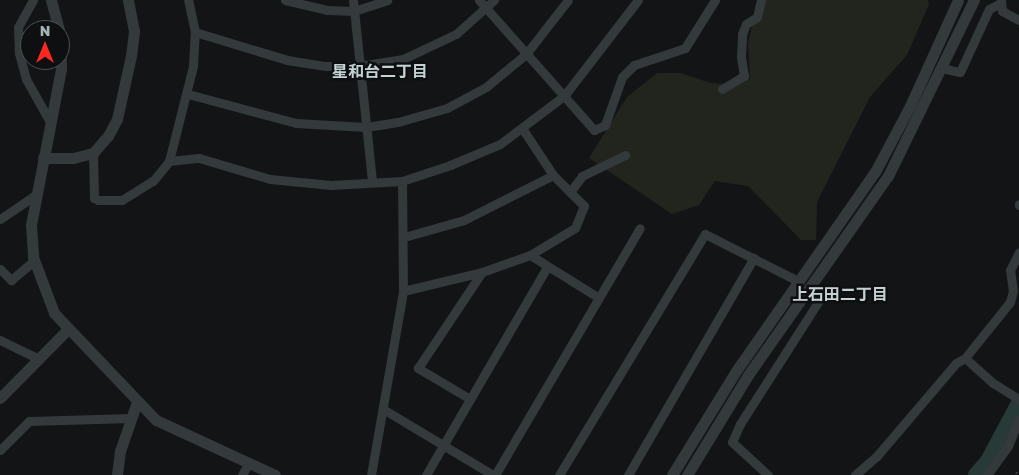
<!DOCTYPE html>
<meta charset="utf-8">
<style>
body{margin:0}
#map{position:relative;width:1019px;height:475px;overflow:hidden;background:#131415;font-family:"Golos Text","Noto Sans JP",sans-serif}
div>[style]{position:absolute}
[style*='--x']{left:calc(var(--x)*1px);top:calc(var(--y)*1px);width:calc(var(--w)*1px);rotate:calc(var(--a)*1deg)}
.green>*{inset:0;background:#22251d}
.river>*{height:19px;margin:-9.5px;padding:0 9.5px;transform-origin:9.5px;border-radius:9.5px;background:#283a37}
.minor>*{height:9px;margin:-4.5px;padding:0 4.5px;transform-origin:4.5px;border-radius:4.5px;background:#34393b}
.tertiary>*{height:11px;margin:-5.5px;padding:0 5.5px;transform-origin:5.5px;border-radius:5.5px;background:#34393b}
.rail>*{height:5px;margin-top:-2.5px;transform-origin:0;background:repeating-linear-gradient(90deg,#0e0f10 0 9px,#495152 0 18px);box-sizing:border-box;border-block:1px solid #495152}
span{translate:-50% -50%;white-space:nowrap;text-align:center;line-height:1.15;-webkit-text-stroke:5px #0e0f10;paint-order:stroke}
.neighbourhood-label{font-size:16px;color:#c5d1d3;font-weight:700}
.north{position:absolute;left:20px;top:20px;width:50px;height:50px;box-sizing:border-box;background:#0e0f10;border:1px solid #4a5253;border-radius:50%;rotate:0deg;font-size:14px;font-weight:700;line-height:20px;text-align:center;color:#a3b6b7}
.north::after{content:'';display:block;margin:auto;width:18px;height:22px;background:#ff2821;clip-path:polygon(50% 0,100% 100%,50% 72%,0 100%)}
</style>
<div id="map">
<div class="green">
<div style="clip-path:polygon(759px 0,928px 0,929px 4px,907px 55px,870px 97px,817px 202px,816px 240px,801px 240px,748px 186px,715px 181px,699px 205px,672px 214px,589px 158px,627px 97px,657px 73px,680px 73px,711px 83px,733px 84px,750px 79px,748px 42px)"></div>
</div>
<div class="river">
<div style="--x:977;--y:475;--w:18;--a:-49"></div>
<div style="--x:989;--y:461;--w:64;--a:-61.8"></div>
</div>
<div class="minor">
<div style="--x:33;--y:0;--w:31;--a:119"></div>
<div style="--x:18;--y:27;--w:26;--a:88"></div>
<div style="--x:19;--y:53;--w:27;--a:75"></div>
<div style="--x:26;--y:79;--w:49;--a:60.8"></div>
<div style="--x:285;--y:0;--w:43;--a:13.4"></div>
<div style="--x:327;--y:10;--w:27;--a:2"></div>
<div style="--x:354;--y:11;--w:35;--a:-18"></div>
<div style="--x:353;--y:0;--w:183;--a:84"></div>
<div style="--x:479;--y:0;--w:174;--a:48.5"></div>
<div style="--x:594;--y:130;--w:12;--a:-24"></div>
<div style="--x:605;--y:125;--w:51;--a:-70.5"></div>
<div style="--x:622;--y:77;--w:17;--a:-45"></div>
<div style="--x:634;--y:65;--w:54;--a:-18.4"></div>
<div style="--x:685;--y:48;--w:57;--a:-58"></div>
<div style="--x:1001;--y:0;--w:11;--a:85"></div>
<div style="--x:1002;--y:11;--w:19;--a:28"></div>
<div style="--x:195;--y:32;--w:96;--a:16.9"></div>
<div style="--x:287;--y:60;--w:39;--a:9"></div>
<div style="--x:326;--y:66;--w:33;--a:0"></div>
<div style="--x:359;--y:66;--w:45;--a:-9"></div>
<div style="--x:403;--y:59;--w:59;--a:-25.3"></div>
<div style="--x:456;--y:34;--w:51;--a:-41.8"></div>
<div style="--x:942;--y:68;--w:18;--a:13"></div>
<div style="--x:960;--y:72;--w:69;--a:-65.3"></div>
<div style="--x:989;--y:9;--w:13;--a:-27"></div>
<div style="--x:722;--y:89;--w:26;--a:-31"></div>
<div style="--x:744;--y:76;--w:20;--a:-99"></div>
<div style="--x:741;--y:56;--w:22;--a:-87"></div>
<div style="--x:742;--y:34;--w:11;--a:-68"></div>
<div style="--x:746;--y:24;--w:13;--a:-32"></div>
<div style="--x:757;--y:17;--w:17;--a:-77"></div>
<div style="--x:188;--y:94;--w:112;--a:15"></div>
<div style="--x:296;--y:123;--w:70;--a:3.3"></div>
<div style="--x:366;--y:127;--w:32;--a:-9"></div>
<div style="--x:398;--y:122;--w:51;--a:-15.9"></div>
<div style="--x:447;--y:108;--w:44;--a:-28.3"></div>
<div style="--x:486;--y:87;--w:52;--a:-39.5"></div>
<div style="--x:526;--y:54;--w:68;--a:-52.1"></div>
<div style="--x:93;--y:153;--w:45;--a:88.7"></div>
<div style="--x:94;--y:198;--w:4;--a:27"></div>
<div style="--x:98;--y:200;--w:24;--a:0"></div>
<div style="--x:122;--y:200;--w:36;--a:-32"></div>
<div style="--x:153;--y:181;--w:26;--a:-51"></div>
<div style="--x:169;--y:161;--w:98;--a:-75.8"></div>
<div style="--x:193;--y:66;--w:34;--a:-87"></div>
<div style="--x:195;--y:32;--w:33;--a:-102"></div>
<div style="--x:169;--y:161;--w:30;--a:-6"></div>
<div style="--x:199;--y:158;--w:74;--a:16.5"></div>
<div style="--x:270;--y:179;--w:61;--a:5.6"></div>
<div style="--x:331;--y:185;--w:71;--a:-3.2"></div>
<div style="--x:402;--y:181;--w:51;--a:-18.4"></div>
<div style="--x:450;--y:165;--w:54;--a:-22.8"></div>
<div style="--x:500;--y:144;--w:80;--a:-36.9"></div>
<div style="--x:564;--y:96;--w:121;--a:-52.4"></div>
<div style="--x:570;--y:192;--w:20;--a:-53"></div>
<div style="--x:582;--y:176;--w:48;--a:-26"></div>
<div style="--x:1019;--y:204;--w:1;--a:90"></div>
<div style="--x:0;--y:219;--w:41;--a:-34.1"></div>
<div style="--x:404;--y:237;--w:62;--a:-15.8"></div>
<div style="--x:464;--y:220;--w:100;--a:-26.8"></div>
<div style="--x:530;--y:255;--w:81;--a:31.9"></div>
<div style="--x:0;--y:269;--w:16;--a:45"></div>
<div style="--x:11;--y:280;--w:30;--a:-40"></div>
<div style="--x:403;--y:291;--w:81;--a:-13.5"></div>
<div style="--x:482;--y:272;--w:51;--a:-19.5"></div>
<div style="--x:530;--y:255;--w:52;--a:-31"></div>
<div style="--x:575;--y:228;--w:24;--a:-68"></div>
<div style="--x:584;--y:206;--w:44;--a:-135"></div>
<div style="--x:553;--y:175;--w:56;--a:-123.4"></div>
<div style="--x:0;--y:340;--w:43;--a:26"></div>
<div style="--x:965;--y:358;--w:38;--a:42"></div>
<div style="--x:993;--y:383;--w:31;--a:32"></div>
<div style="--x:470;--y:399;--w:61;--a:-149.2"></div>
<div style="--x:418;--y:368;--w:115;--a:-56.3"></div>
<div style="--x:383;--y:409;--w:128;--a:31"></div>
<div style="--x:0;--y:450;--w:41;--a:-45"></div>
<div style="--x:29;--y:421;--w:102;--a:-1.7"></div>
<div style="--x:242;--y:475;--w:15;--a:-62"></div>
<div style="--x:371;--y:475;--w:187;--a:-80.1"></div>
<div style="--x:403;--y:291;--w:110;--a:-90.5"></div>
<div style="--x:426;--y:475;--w:241;--a:-59.8"></div>
<div style="--x:495;--y:475;--w:286;--a:-59.6"></div>
<div style="--x:559;--y:475;--w:282;--a:-58.8"></div>
<div style="--x:705;--y:234;--w:104;--a:26.8"></div>
<div style="--x:628;--y:475;--w:251;--a:-59.9"></div>
<div style="--x:768;--y:475;--w:49;--a:-137.5"></div>
<div style="--x:732;--y:442;--w:20;--a:-66"></div>
<div style="--x:740;--y:424;--w:148;--a:-57.4"></div>
<div style="--x:820;--y:299;--w:14;--a:-141"></div>
<div style="--x:855;--y:475;--w:28;--a:-41"></div>
<div style="--x:876;--y:457;--w:123;--a:-49.6"></div>
<div style="--x:956;--y:363;--w:10;--a:-29"></div>
<div style="--x:965;--y:358;--w:72;--a:-51.2"></div>
<div style="--x:1010;--y:302;--w:11;--a:-75"></div>
<div style="--x:1013;--y:291;--w:21;--a:-98"></div>
<div style="--x:1010;--y:270;--w:20;--a:-63"></div>
<div style="--x:987;--y:475;--w:36;--a:-54"></div>
<div style="--x:1008;--y:446;--w:29;--a:-68"></div>
</div>
<div class="tertiary">
<div style="--x:51;--y:0;--w:31;--a:75"></div>
<div style="--x:60;--y:36;--w:33;--a:88"></div>
<div style="--x:61;--y:69;--w:159;--a:100.9"></div>
<div style="--x:31;--y:225;--w:32;--a:86"></div>
<div style="--x:33;--y:257;--w:60;--a:69.4"></div>
<div style="--x:54;--y:313;--w:148;--a:46.4"></div>
<div style="--x:156;--y:420;--w:131;--a:24.8"></div>
<div style="--x:43;--y:158;--w:30;--a:0"></div>
<div style="--x:73;--y:158;--w:21;--a:-14"></div>
<div style="--x:93;--y:153;--w:23;--a:-49"></div>
<div style="--x:108;--y:136;--w:19;--a:-62"></div>
<div style="--x:117;--y:119;--w:65;--a:-77.5"></div>
<div style="--x:131;--y:56;--w:25;--a:-83"></div>
<div style="--x:134;--y:31;--w:32;--a:-101"></div>
<div style="--x:0;--y:398;--w:97;--a:-45.4"></div>
<div style="--x:117;--y:475;--w:24;--a:-83"></div>
<div style="--x:120;--y:451;--w:52;--a:-70.9"></div>
<div style="--x:672;--y:475;--w:122;--a:-58.4"></div>
<div style="--x:736;--y:371;--w:243;--a:-55.1"></div>
<div style="--x:875;--y:172;--w:75;--a:-62.1"></div>
<div style="--x:910;--y:106;--w:116;--a:-65.6"></div>
<div style="--x:687;--y:475;--w:117;--a:-58.6"></div>
<div style="--x:748;--y:375;--w:243;--a:-54.9"></div>
<div style="--x:888;--y:176;--w:196;--a:-64"></div>
</div>
<div class="rail">
<div style="--x:1017;--y:475;--w:3;--a:-45"></div>
</div>
<div class="neighbourhood-label">
<span style="left:380px;top:71px">星和台二丁目</span>
<span style="left:840px;top:294px">上石田二丁目</span>
</div>
<div class="north">N</div>
</div>
